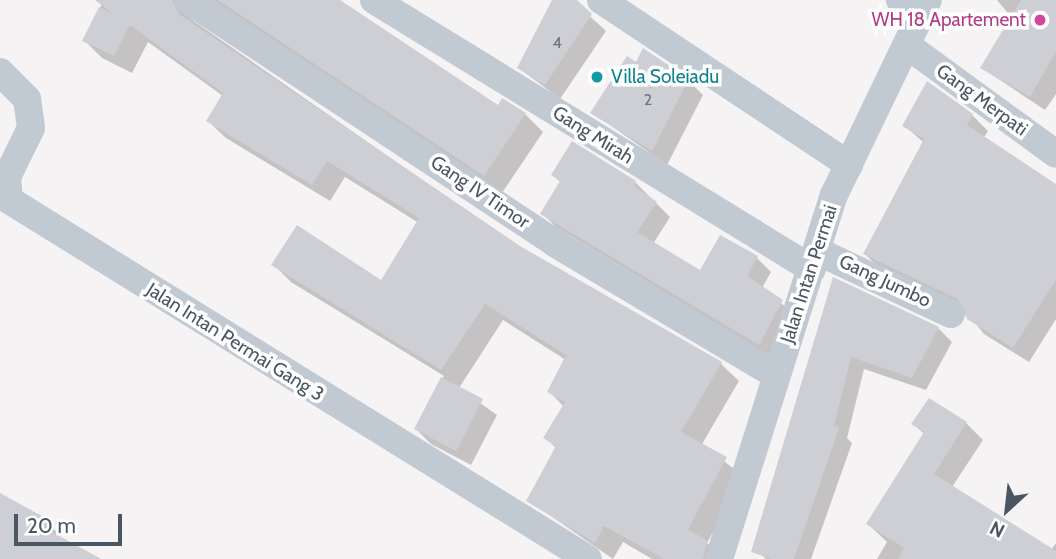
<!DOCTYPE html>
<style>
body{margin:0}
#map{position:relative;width:1056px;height:559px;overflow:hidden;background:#f5f3f3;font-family:Cabin,sans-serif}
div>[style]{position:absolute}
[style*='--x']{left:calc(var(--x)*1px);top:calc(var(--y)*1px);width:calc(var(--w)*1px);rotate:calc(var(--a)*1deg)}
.shadow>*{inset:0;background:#0003}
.building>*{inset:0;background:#cdcfd5}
.minor>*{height:28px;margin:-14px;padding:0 14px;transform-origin:14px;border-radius:14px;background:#c1cad2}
.dots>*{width:19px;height:19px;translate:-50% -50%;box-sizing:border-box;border:4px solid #fff;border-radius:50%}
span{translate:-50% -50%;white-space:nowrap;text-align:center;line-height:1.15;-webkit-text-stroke:7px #fff;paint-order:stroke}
.number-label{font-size:16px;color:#6b747e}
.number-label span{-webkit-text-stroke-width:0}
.hotel-label{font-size:19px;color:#b23c85}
.right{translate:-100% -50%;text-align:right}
.culture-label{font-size:19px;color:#0d838f}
.left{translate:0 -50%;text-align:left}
.street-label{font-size:19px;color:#4a5661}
.north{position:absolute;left:972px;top:475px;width:70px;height:70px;-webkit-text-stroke:5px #fff;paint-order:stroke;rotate:207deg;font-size:19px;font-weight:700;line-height:28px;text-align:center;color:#4a5661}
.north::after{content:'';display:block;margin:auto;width:24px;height:32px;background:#4a5661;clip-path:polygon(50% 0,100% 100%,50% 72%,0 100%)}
.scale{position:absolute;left:14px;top:514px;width:108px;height:32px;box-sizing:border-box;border:4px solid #4a5661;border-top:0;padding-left:9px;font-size:21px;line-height:24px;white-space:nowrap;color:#4a5661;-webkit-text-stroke:5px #fff;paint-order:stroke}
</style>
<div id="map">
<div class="shadow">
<div style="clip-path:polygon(104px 0,337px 0,499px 108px,503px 101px,525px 114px,543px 132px,502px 193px,188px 17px,520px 248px,721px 364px,739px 381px,702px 444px,743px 476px,707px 543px,723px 559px,652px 559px,623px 542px,613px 559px,528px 500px,557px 449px,546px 438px,564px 407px,549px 391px,566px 360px,503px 320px,459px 388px,497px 415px,471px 465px,431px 444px,416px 429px,444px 376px,291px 282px,273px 264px,381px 283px,419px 223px,345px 177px,330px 201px,226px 138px,208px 121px,223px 96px,148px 42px,132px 73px,102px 58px,84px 40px)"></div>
<div style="clip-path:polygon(554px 0,572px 0,606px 31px,560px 99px,519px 68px)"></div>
<div style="clip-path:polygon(1056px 0,1056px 94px,1045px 110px,982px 68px,1012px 18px,997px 0)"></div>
<div style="clip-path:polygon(636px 64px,688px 80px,703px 95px,667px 165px,593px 113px)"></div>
<div style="clip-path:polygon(972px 115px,988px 131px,983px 139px,1056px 186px,1056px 319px,1029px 362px,984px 334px,964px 309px,881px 270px,865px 254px,924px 143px,904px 125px)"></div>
<div style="clip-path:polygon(553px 175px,635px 182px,670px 217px,653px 244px,701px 272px,757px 258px,771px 272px,762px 288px,797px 316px,773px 358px,557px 228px,542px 213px,561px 183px)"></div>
<div style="clip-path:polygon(834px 279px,938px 328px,952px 342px,926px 390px,864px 369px,847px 438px,852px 443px,811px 559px,766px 559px,762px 555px)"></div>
<div style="clip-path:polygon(966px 423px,983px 440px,952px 487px,1051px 550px,1056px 543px,1056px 559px,877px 559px,887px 542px,868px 524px,924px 434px,914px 424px)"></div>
<div style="clip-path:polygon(0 495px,48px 522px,61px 538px,101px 559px,0 559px)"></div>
</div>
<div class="building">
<div style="clip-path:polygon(95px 0,172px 0,179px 14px,520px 246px,722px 362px,681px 432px,727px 457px,688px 529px,707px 541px,703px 559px,664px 559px,604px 526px,595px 543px,526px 501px,556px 446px,543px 438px,565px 402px,547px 392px,566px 355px,485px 304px,441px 370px,271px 265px,297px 225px,381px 280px,419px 218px,327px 161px,312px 185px,206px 121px,223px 93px,130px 25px,114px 56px,82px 41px,99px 7px,113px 14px)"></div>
<div style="clip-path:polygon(218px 0,340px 0,498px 105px,502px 98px,526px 113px,484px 176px)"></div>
<div style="clip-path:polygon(552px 0,577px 0,592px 14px,545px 85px,517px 68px)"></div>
<div style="clip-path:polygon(1021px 0,1056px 0,1056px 52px,1030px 97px,980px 68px)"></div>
<div style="clip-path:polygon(643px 48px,689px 79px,652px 151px,590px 113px,627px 56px,636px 62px)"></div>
<div style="clip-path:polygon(927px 81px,973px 114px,967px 125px,1056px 184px,1056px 280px,1013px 348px,967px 319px,958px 299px,863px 254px,924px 139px,902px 126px)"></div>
<div style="clip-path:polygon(572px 141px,636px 181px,634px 186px,657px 202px,637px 232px,700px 270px,720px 235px,758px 256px,747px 276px,783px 300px,759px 345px,540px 214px,560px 181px,551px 175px)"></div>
<div style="clip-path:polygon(833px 277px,939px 327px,912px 378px,851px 357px,834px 426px,839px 428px,794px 559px,771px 559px,751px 552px)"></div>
<div style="clip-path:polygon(441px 377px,483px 399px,456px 451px,414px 429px)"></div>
<div style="clip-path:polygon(929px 398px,967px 422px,934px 474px,1056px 551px,1056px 559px,898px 559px,904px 548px,866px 524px,924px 432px,911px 424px)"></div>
<div style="clip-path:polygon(0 493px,49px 520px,45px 528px,101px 559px,0 559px)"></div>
</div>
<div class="minor">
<div style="--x:188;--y:0;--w:442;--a:33.5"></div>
<div style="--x:556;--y:244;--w:256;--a:30.8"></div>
<div style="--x:374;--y:0;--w:514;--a:31.56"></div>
<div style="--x:601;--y:0;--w:298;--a:33.6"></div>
<div style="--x:900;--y:0;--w:26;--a:32"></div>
<div style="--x:908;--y:46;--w:183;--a:36.1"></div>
<div style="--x:0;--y:72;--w:38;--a:45"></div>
<div style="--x:27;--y:99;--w:29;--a:82"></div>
<div style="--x:31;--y:128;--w:55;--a:116.1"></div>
<div style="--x:7;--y:177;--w:23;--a:85"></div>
<div style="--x:9;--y:200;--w:681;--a:31.8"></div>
<div style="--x:817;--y:251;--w:148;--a:25.2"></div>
<div style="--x:719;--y:559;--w:382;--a:-72.5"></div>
<div style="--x:834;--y:195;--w:216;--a:-64.3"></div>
</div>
<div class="dots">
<div style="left:1040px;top:20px;background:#d1479c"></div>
<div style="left:597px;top:77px;background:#0f9aa8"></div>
</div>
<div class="number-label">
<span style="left:557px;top:43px">4</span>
<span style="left:648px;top:100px">2</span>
</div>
<div class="hotel-label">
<span class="right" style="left:1026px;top:20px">WH 18 Apartement</span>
</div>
<div class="culture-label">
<span class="left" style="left:611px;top:77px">Villa Soleiadu</span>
</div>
<div class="street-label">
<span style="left:982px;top:100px;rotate:36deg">Gang Merpati</span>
<span style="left:593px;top:135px;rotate:32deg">Gang Mirah</span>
<span style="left:480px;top:192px;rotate:34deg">Gang IV Timor</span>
<span style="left:809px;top:274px;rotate:-72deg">Jalan Intan Permai</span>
<span style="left:885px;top:281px;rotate:25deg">Gang Jumbo</span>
<span style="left:235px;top:342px;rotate:32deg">Jalan Intan Permai Gang 3</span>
</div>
<div class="north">N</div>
<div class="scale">20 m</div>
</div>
